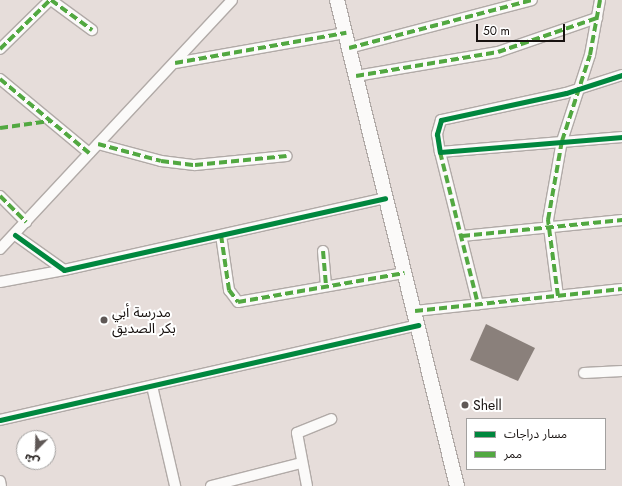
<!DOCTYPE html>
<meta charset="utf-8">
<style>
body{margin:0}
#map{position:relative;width:622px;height:486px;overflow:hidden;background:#e6ddda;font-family:Jost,"Noto Sans Arabic",sans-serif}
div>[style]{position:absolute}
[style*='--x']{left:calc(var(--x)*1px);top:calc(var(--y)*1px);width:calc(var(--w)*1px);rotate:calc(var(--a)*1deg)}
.building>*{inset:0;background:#8a807b}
.roads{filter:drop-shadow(1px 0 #b1aaa7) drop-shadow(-1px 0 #b1aaa7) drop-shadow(0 1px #b1aaa7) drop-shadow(0 -1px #b1aaa7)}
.minor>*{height:10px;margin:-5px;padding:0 5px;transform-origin:5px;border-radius:5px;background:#fbfaf9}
.secondary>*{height:14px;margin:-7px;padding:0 7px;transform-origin:7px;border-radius:7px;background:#fbfaf9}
.quiet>*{height:4px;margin-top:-2px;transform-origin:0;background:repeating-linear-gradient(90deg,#52a841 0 8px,transparent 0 12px)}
.cycleway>*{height:5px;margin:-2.5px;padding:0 2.5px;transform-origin:2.5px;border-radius:2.5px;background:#00873e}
.dots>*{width:11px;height:11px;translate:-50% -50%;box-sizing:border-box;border:2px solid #fff;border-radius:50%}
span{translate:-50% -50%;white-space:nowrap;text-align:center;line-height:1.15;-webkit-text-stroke:4px #fff;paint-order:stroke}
.poi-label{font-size:14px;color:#17110f}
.left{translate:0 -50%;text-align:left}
.legend{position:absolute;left:466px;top:418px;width:140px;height:52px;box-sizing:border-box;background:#fff;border:1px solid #a2a09f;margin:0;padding:5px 7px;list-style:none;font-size:12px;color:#17110f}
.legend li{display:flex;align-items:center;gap:8px;height:20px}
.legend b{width:20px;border:1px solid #a2a09f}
.north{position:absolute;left:16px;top:430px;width:40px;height:40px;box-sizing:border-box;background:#fff;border:1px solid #a2a09f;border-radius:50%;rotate:203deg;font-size:11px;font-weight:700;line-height:16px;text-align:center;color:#17110f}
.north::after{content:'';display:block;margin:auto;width:14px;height:18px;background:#5f5856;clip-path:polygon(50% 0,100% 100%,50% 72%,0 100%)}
.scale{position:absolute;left:476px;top:24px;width:89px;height:18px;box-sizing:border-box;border:2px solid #17110f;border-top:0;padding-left:5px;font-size:12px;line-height:14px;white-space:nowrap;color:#17110f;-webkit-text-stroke:3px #fff;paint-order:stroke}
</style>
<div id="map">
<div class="building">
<div style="clip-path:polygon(486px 324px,535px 348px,518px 381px,470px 360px)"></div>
</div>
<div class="roads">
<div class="minor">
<div style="--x:51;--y:0;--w:51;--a:36.2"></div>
<div style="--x:349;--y:48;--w:189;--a:-14.7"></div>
<div style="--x:0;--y:49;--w:70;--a:-44.4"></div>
<div style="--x:175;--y:63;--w:174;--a:-10"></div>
<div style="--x:622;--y:75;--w:59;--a:162.2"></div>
<div style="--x:566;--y:93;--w:128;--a:167.8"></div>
<div style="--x:441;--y:120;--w:15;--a:106"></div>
<div style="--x:437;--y:134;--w:18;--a:81"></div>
<div style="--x:440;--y:152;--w:183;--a:-4.7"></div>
<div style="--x:356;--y:76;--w:144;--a:-9.6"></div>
<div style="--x:498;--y:52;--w:105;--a:-19"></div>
<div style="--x:0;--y:79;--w:116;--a:39.7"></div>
<div style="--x:98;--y:144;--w:65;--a:15.1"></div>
<div style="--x:161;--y:161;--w:34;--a:7"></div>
<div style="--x:195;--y:165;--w:92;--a:-5.6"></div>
<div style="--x:440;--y:152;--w:157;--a:76"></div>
<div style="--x:0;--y:196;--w:37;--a:45"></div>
<div style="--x:15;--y:235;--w:60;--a:35.5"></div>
<div style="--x:64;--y:270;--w:329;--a:-12.6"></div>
<div style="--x:221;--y:235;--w:56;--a:81.7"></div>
<div style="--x:229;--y:290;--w:15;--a:53"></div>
<div style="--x:238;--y:302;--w:169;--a:-9.9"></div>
<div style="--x:462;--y:236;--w:161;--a:-5.7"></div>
<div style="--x:0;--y:249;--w:340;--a:-47"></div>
<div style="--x:323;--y:251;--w:35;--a:85"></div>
<div style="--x:0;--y:282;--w:65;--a:-10.6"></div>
<div style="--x:558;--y:296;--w:77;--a:-97.5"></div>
<div style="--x:548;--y:220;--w:80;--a:-80"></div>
<div style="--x:562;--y:141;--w:90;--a:-72"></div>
<div style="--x:590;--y:55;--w:56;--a:-79.7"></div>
<div style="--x:415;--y:311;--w:208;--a:-6.1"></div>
<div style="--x:584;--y:373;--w:38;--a:-3"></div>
<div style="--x:152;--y:386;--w:103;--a:77"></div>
<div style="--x:0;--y:420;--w:429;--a:-12.8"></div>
<div style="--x:0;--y:481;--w:5;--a:79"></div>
<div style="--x:211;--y:486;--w:93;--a:-14.3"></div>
<div style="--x:307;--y:486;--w:54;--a:-100.7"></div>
<div style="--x:297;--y:433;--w:37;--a:-22"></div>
</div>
<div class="secondary">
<div style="--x:337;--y:0;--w:501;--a:76.13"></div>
</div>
</div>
<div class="quiet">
<div style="--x:51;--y:0;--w:51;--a:36.2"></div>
<div style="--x:349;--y:48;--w:189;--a:-14.7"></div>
<div style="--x:0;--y:49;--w:70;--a:-44.4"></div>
<div style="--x:175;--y:63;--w:174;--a:-10"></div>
<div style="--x:356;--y:76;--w:144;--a:-9.6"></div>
<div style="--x:498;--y:52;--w:105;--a:-19"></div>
<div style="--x:0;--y:79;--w:116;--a:39.7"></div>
<div style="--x:0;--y:128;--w:50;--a:-8"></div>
<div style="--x:98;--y:144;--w:65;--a:15.1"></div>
<div style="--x:161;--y:161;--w:34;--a:7"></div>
<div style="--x:195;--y:165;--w:92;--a:-5.6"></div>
<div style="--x:440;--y:152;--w:157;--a:76"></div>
<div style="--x:0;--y:196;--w:37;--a:45"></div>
<div style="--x:221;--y:235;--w:56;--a:81.7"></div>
<div style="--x:229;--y:290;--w:15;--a:53"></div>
<div style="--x:238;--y:302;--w:169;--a:-9.9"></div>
<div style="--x:462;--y:236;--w:161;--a:-5.7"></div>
<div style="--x:323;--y:251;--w:35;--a:85"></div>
<div style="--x:558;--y:296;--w:77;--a:-97.5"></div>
<div style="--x:548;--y:220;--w:80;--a:-80"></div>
<div style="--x:562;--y:141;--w:90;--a:-72"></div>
<div style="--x:590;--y:55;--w:56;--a:-79.7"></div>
<div style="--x:415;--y:311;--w:208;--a:-6.1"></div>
</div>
<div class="cycleway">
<div style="--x:622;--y:75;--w:59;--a:162.2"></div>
<div style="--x:566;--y:93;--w:128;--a:167.8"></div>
<div style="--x:441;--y:120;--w:15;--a:106"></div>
<div style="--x:437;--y:134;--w:18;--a:81"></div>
<div style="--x:440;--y:152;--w:183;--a:-4.7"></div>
<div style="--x:15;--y:235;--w:60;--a:35.5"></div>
<div style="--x:64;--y:270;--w:329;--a:-12.6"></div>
<div style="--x:0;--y:420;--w:429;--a:-12.8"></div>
</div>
<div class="dots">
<div style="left:104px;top:320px;background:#5f5856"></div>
<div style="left:465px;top:405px;background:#5f5856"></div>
</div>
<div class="poi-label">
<span class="left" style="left:112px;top:320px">مدرسة أبي<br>بكر الصديق</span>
<span class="left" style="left:473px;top:405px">Shell</span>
</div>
<ul class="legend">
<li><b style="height:5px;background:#00873e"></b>مسار دراجات</li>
<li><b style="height:5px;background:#52a841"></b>ممر</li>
</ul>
<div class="north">ش</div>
<div class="scale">50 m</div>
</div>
